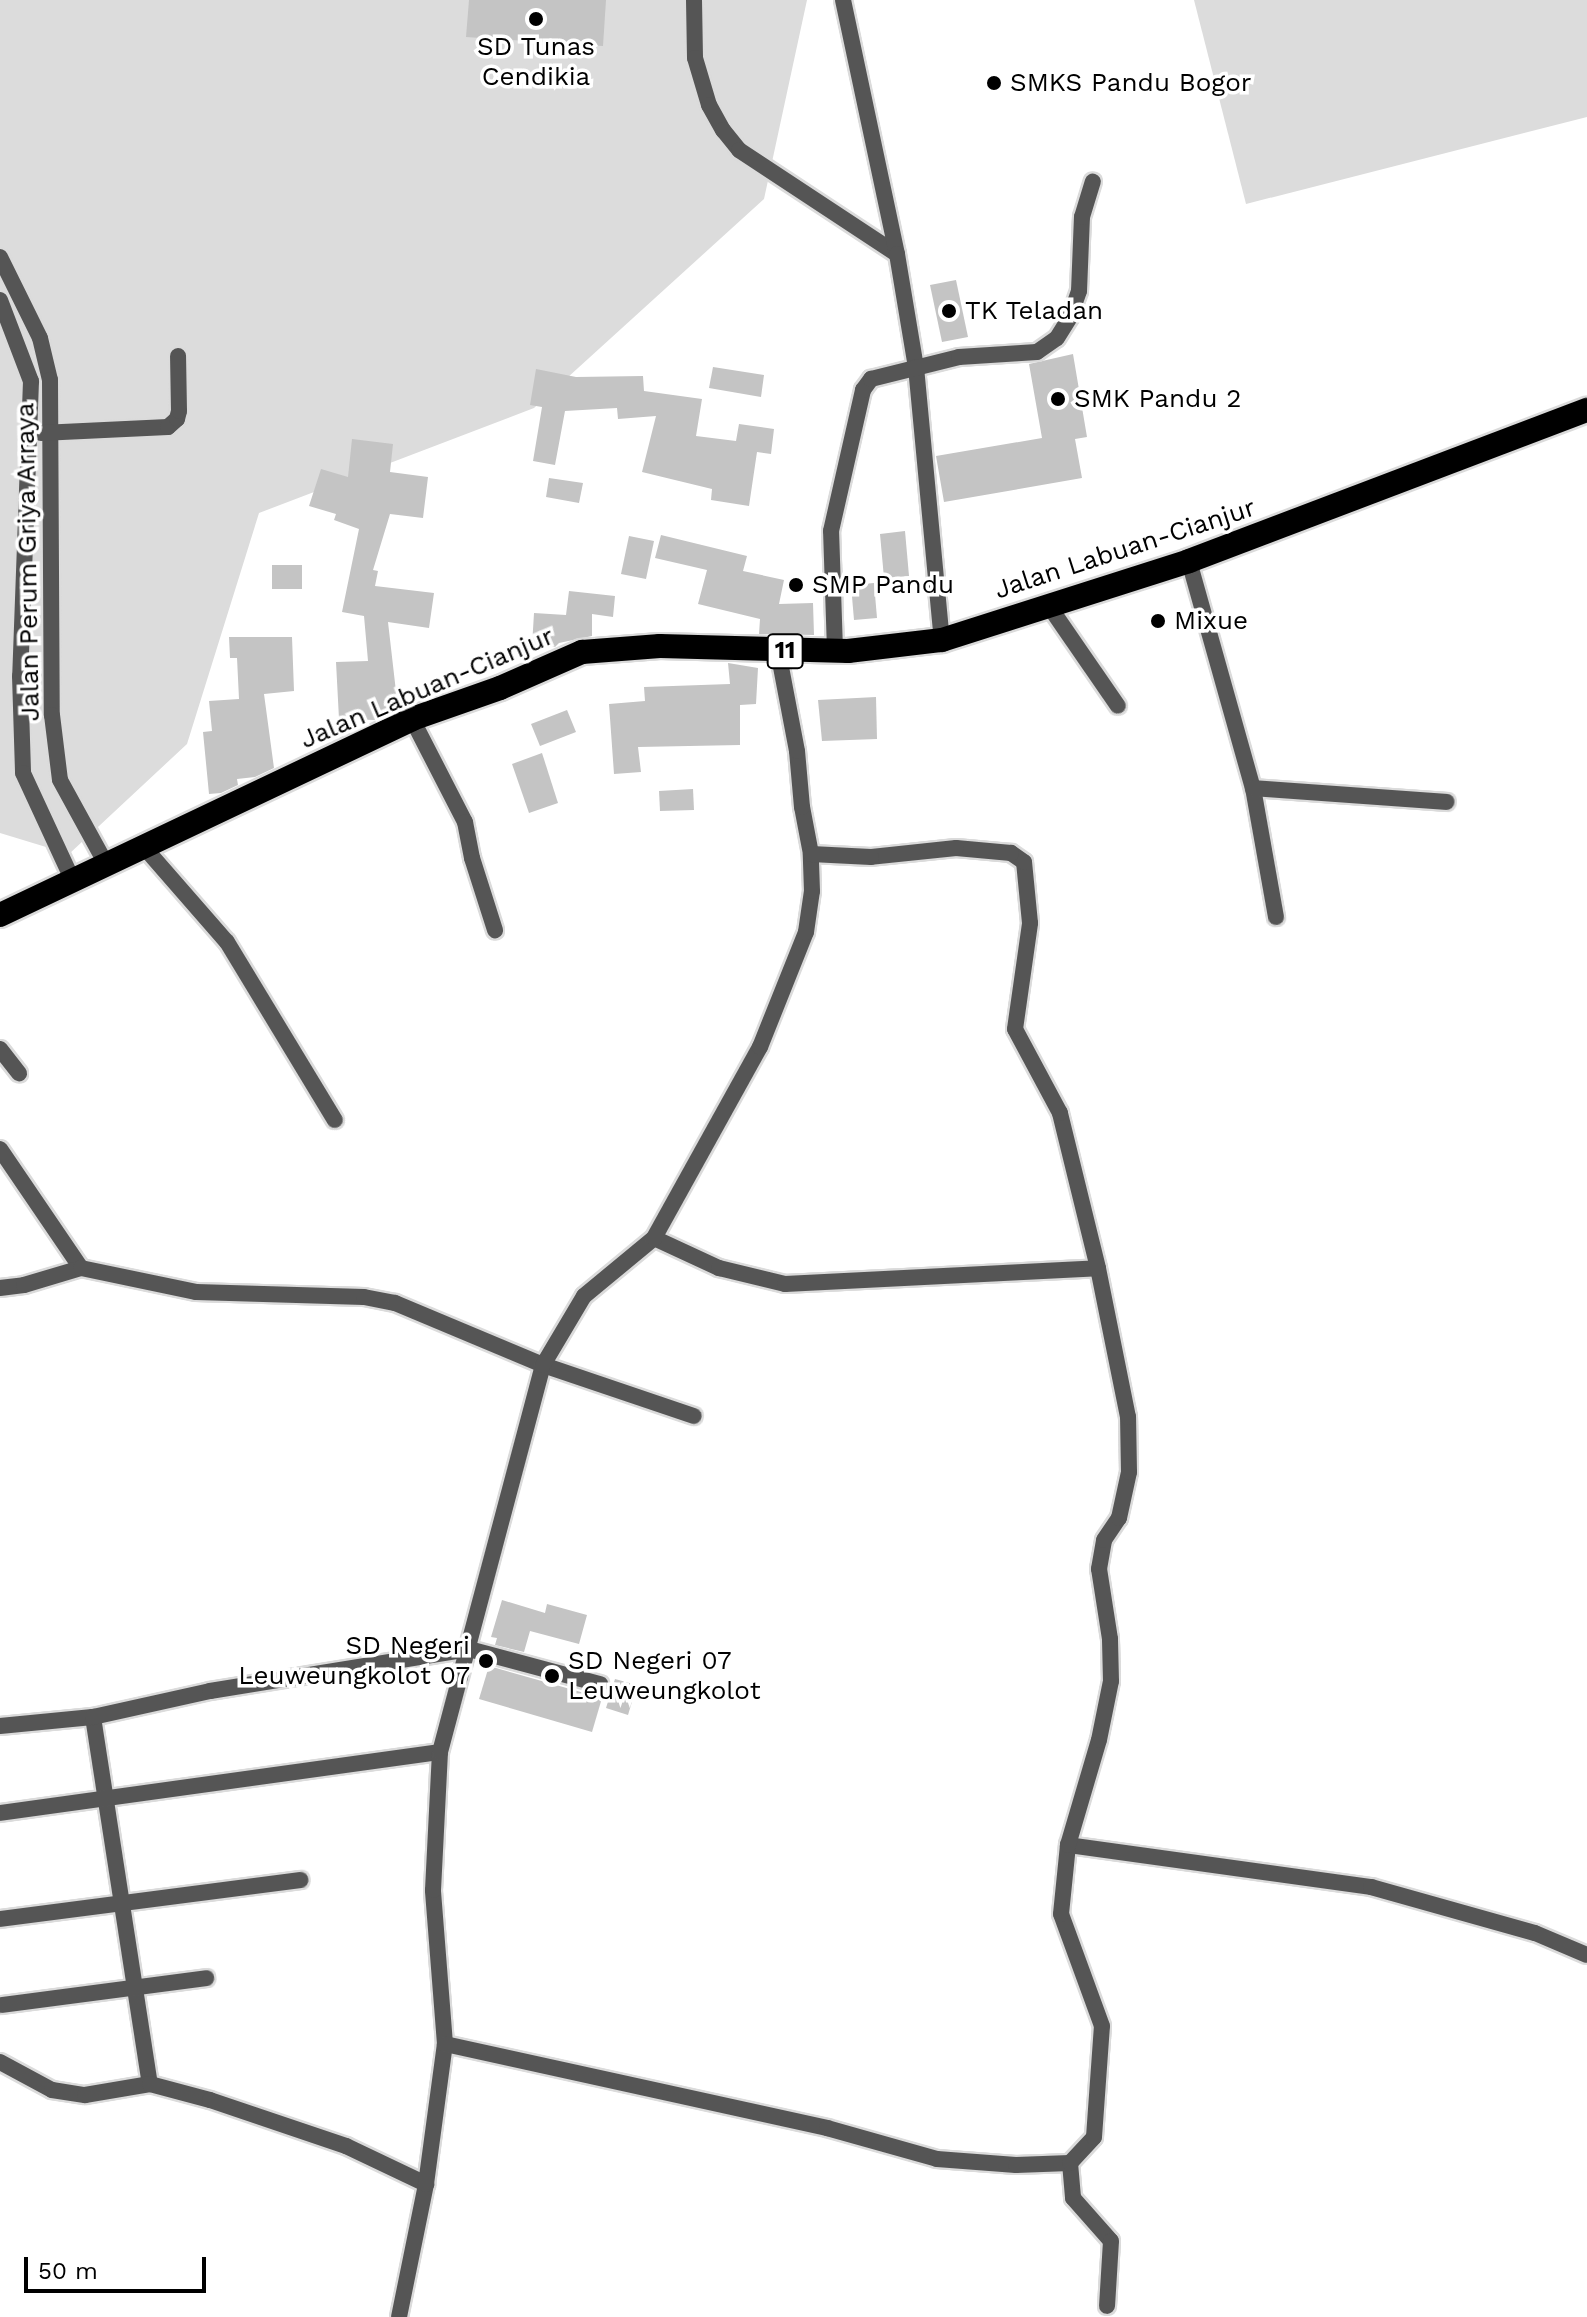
<!DOCTYPE html>
<style>
body{margin:0}
#map{position:relative;width:1587px;height:2317px;overflow:hidden;background:#fff;font-family:"Work Sans",sans-serif}
div>[style]{position:absolute}
[style*='--x']{left:calc(var(--x)*1px);top:calc(var(--y)*1px);width:calc(var(--w)*1px);rotate:calc(var(--a)*1deg)}
.green>*{inset:0;background:#dcdcdc}
.building>*{inset:0;background:#c4c4c4}
.roads{filter:drop-shadow(2px 0 #dbdbdb) drop-shadow(-2px 0 #dbdbdb) drop-shadow(0 2px #dbdbdb) drop-shadow(0 -2px #dbdbdb)}
.street>*{height:16px;margin:-8px;padding:0 8px;transform-origin:8px;border-radius:8px;background:#555}
.highway>*{height:24px;margin:-12px;padding:0 12px;transform-origin:12px;border-radius:12px;background:#000}
.dots>*{width:22px;height:22px;translate:-50% -50%;box-sizing:border-box;border:4px solid #fff;border-radius:50%}
span{translate:-50% -50%;white-space:nowrap;text-align:center;line-height:1.15;-webkit-text-stroke:7px #fff;paint-order:stroke}
.shield-label span{padding:2px 6px;background:#fff;border:2px solid;border-radius:6px;-webkit-text-stroke-width:0}
.shield-label{font-size:24px;color:#000;font-weight:700}
.poi-label{font-size:26px;color:#000}
.left{translate:0 -50%;text-align:left}
.right{translate:-100% -50%;text-align:right}
.street-label{font-size:26px;color:#000}
.scale{position:absolute;left:24px;top:2257px;width:182px;height:36px;box-sizing:border-box;border:4px solid #000;border-top:0;padding-left:10px;font-size:24px;line-height:28px;white-space:nowrap;color:#000;-webkit-text-stroke:6px #fff;paint-order:stroke}
</style>
<div id="map">
<div class="green">
<div style="clip-path:polygon(0 0,807px 0,764px 199px,534px 408px,259px 513px,187px 744px,69px 854px,0 833px)"></div>
<div style="clip-path:polygon(1194px 0,1587px 0,1587px 117px,1246px 204px)"></div>
</div>
<div class="building">
<div style="clip-path:polygon(469px 0,606px 0,603px 46px,466px 37px)"></div>
<div style="clip-path:polygon(956px 280px,968px 337px,942px 342px,930px 285px)"></div>
<div style="clip-path:polygon(1073px 354px,1087px 437px,1075px 439px,1082px 478px,944px 502px,936px 456px,1042px 438px,1029px 364px)"></div>
<div style="clip-path:polygon(713px 367px,764px 375px,761px 397px,709px 388px)"></div>
<div style="clip-path:polygon(536px 369px,576px 377px,643px 376px,644px 391px,702px 399px,696px 436px,736px 441px,739px 424px,774px 429px,771px 454px,757px 452px,749px 506px,711px 500px,712px 489px,642px 472px,656px 416px,618px 419px,617px 408px,565px 411px,555px 465px,533px 461px,542px 407px,530px 405px)"></div>
<div style="clip-path:polygon(352px 439px,393px 444px,390px 472px,428px 477px,423px 518px,390px 514px,373px 570px,378px 571px,375px 586px,434px 593px,429px 628px,388px 622px,398px 709px,375px 720px,339px 719px,336px 662px,368px 661px,364px 616px,342px 612px,359px 529px,334px 520px,336px 514px,309px 506px,321px 469px,348px 477px)"></div>
<div style="clip-path:polygon(549px 478px,583px 483px,579px 503px,546px 497px)"></div>
<div style="clip-path:polygon(905px 531px,909px 576px,884px 578px,880px 534px)"></div>
<div style="clip-path:polygon(661px 535px,747px 556px,743px 571px,784px 580px,779px 604px,813px 603px,814px 635px,759px 634px,760px 619px,698px 604px,707px 570px,655px 558px)"></div>
<div style="clip-path:polygon(629px 536px,654px 541px,646px 579px,621px 574px)"></div>
<div style="clip-path:polygon(272px 565px,302px 565px,302px 589px,272px 589px)"></div>
<div style="clip-path:polygon(874px 583px,877px 618px,854px 620px,851px 585px)"></div>
<div style="clip-path:polygon(569px 591px,615px 596px,613px 617px,592px 614px,592px 636px,559px 643px,555px 647px,532px 646px,534px 613px,566px 615px)"></div>
<div style="clip-path:polygon(229px 637px,292px 637px,294px 691px,264px 694px,274px 768px,255px 777px,237px 779px,238px 785px,221px 793px,209px 794px,203px 732px,212px 731px,209px 701px,239px 699px,237px 658px,230px 658px)"></div>
<div style="clip-path:polygon(728px 663px,758px 668px,756px 704px,740px 705px,740px 745px,638px 747px,641px 772px,614px 774px,609px 704px,645px 701px,644px 687px,730px 684px)"></div>
<div style="clip-path:polygon(876px 697px,877px 739px,822px 741px,818px 700px)"></div>
<div style="clip-path:polygon(567px 710px,576px 732px,540px 746px,531px 724px)"></div>
<div style="clip-path:polygon(542px 753px,558px 803px,529px 813px,512px 764px)"></div>
<div style="clip-path:polygon(693px 789px,694px 810px,660px 811px,659px 791px)"></div>
<div style="clip-path:polygon(502px 1600px,545px 1613px,547px 1604px,587px 1615px,579px 1644px,530px 1631px,524px 1652px,495px 1645px,497px 1638px,491px 1637px)"></div>
<div style="clip-path:polygon(489px 1666px,602px 1698px,592px 1732px,479px 1699px)"></div>
<div style="clip-path:polygon(615px 1679px,637px 1685px,628px 1715px,606px 1708px)"></div>
</div>
<div class="roads">
<div class="street">
<div style="--x:694;--y:0;--w:58;--a:89"></div>
<div style="--x:695;--y:58;--w:49;--a:73.4"></div>
<div style="--x:709;--y:105;--w:29;--a:61"></div>
<div style="--x:723;--y:130;--w:26;--a:51"></div>
<div style="--x:739;--y:150;--w:189;--a:33.4"></div>
<div style="--x:843;--y:0;--w:260;--a:78"></div>
<div style="--x:897;--y:254;--w:115;--a:80.5"></div>
<div style="--x:916;--y:367;--w:274;--a:84.6"></div>
<div style="--x:0;--y:257;--w:90;--a:63.7"></div>
<div style="--x:40;--y:338;--w:43;--a:76.6"></div>
<div style="--x:50;--y:380;--w:335;--a:89.7"></div>
<div style="--x:52;--y:715;--w:65;--a:83"></div>
<div style="--x:60;--y:780;--w:96;--a:61.3"></div>
<div style="--x:0;--y:300;--w:87;--a:69.1"></div>
<div style="--x:31;--y:381;--w:295;--a:92.1"></div>
<div style="--x:20;--y:676;--w:97;--a:88.2"></div>
<div style="--x:23;--y:773;--w:117;--a:65.2"></div>
<div style="--x:41;--y:433;--w:127;--a:-2.7"></div>
<div style="--x:168;--y:427;--w:12;--a:-42"></div>
<div style="--x:177;--y:419;--w:8;--a:-76"></div>
<div style="--x:179;--y:411;--w:55;--a:-91"></div>
<div style="--x:1189;--y:561;--w:236;--a:74.3"></div>
<div style="--x:1253;--y:788;--w:131;--a:79.9"></div>
<div style="--x:1049;--y:606;--w:121;--a:55.4"></div>
<div style="--x:835;--y:650;--w:119;--a:-91.9"></div>
<div style="--x:831;--y:531;--w:145;--a:-77.2"></div>
<div style="--x:863;--y:390;--w:14;--a:-54"></div>
<div style="--x:871;--y:379;--w:91;--a:-14"></div>
<div style="--x:959;--y:357;--w:78;--a:-3.7"></div>
<div style="--x:1037;--y:352;--w:24;--a:-35"></div>
<div style="--x:1057;--y:338;--w:25;--a:-58"></div>
<div style="--x:1070;--y:317;--w:28;--a:-71"></div>
<div style="--x:1079;--y:291;--w:74;--a:-87.7"></div>
<div style="--x:1082;--y:217;--w:37;--a:-73"></div>
<div style="--x:412;--y:719;--w:116;--a:62.8"></div>
<div style="--x:465;--y:822;--w:37;--a:79"></div>
<div style="--x:472;--y:858;--w:76;--a:72.3"></div>
<div style="--x:1253;--y:788;--w:194;--a:4.1"></div>
<div style="--x:144;--y:847;--w:126;--a:48.9"></div>
<div style="--x:227;--y:942;--w:208;--a:58.8"></div>
<div style="--x:0;--y:1049;--w:31;--a:52"></div>
<div style="--x:0;--y:1149;--w:144;--a:55.8"></div>
<div style="--x:654;--y:1238;--w:72;--a:24.8"></div>
<div style="--x:719;--y:1268;--w:68;--a:13.6"></div>
<div style="--x:785;--y:1284;--w:313;--a:-2.9"></div>
<div style="--x:0;--y:1288;--w:24;--a:-7"></div>
<div style="--x:24;--y:1285;--w:59;--a:-16.6"></div>
<div style="--x:81;--y:1268;--w:117;--a:11.8"></div>
<div style="--x:196;--y:1292;--w:168;--a:1.7"></div>
<div style="--x:364;--y:1297;--w:32;--a:11"></div>
<div style="--x:395;--y:1303;--w:160;--a:22.7"></div>
<div style="--x:543;--y:1365;--w:159;--a:18.7"></div>
<div style="--x:93;--y:1717;--w:371;--a:81.2"></div>
<div style="--x:0;--y:1726;--w:93;--a:-5.5"></div>
<div style="--x:93;--y:1717;--w:120;--a:-12.5"></div>
<div style="--x:210;--y:1691;--w:262;--a:-9.2"></div>
<div style="--x:469;--y:1649;--w:136;--a:15"></div>
<div style="--x:0;--y:1813;--w:444;--a:-7.9"></div>
<div style="--x:1068;--y:1845;--w:306;--a:7.9"></div>
<div style="--x:1371;--y:1887;--w:170;--a:15.7"></div>
<div style="--x:1535;--y:1933;--w:56;--a:22.9"></div>
<div style="--x:0;--y:1919;--w:303;--a:-7.4"></div>
<div style="--x:2;--y:2005;--w:206;--a:-7.5"></div>
<div style="--x:445;--y:2044;--w:154;--a:-94.5"></div>
<div style="--x:433;--y:1890;--w:138;--a:-87.1"></div>
<div style="--x:440;--y:1752;--w:400;--a:-75.1"></div>
<div style="--x:543;--y:1365;--w:80;--a:-59.3"></div>
<div style="--x:584;--y:1296;--w:91;--a:-39.6"></div>
<div style="--x:654;--y:1238;--w:218;--a:-61"></div>
<div style="--x:760;--y:1047;--w:124;--a:-68.2"></div>
<div style="--x:806;--y:932;--w:41;--a:-81.7"></div>
<div style="--x:812;--y:891;--w:37;--a:-92"></div>
<div style="--x:811;--y:854;--w:48;--a:-100.8"></div>
<div style="--x:802;--y:807;--w:56;--a:-95.1"></div>
<div style="--x:797;--y:751;--w:102;--a:-100.8"></div>
<div style="--x:0;--y:2062;--w:59;--a:28.3"></div>
<div style="--x:52;--y:2090;--w:33;--a:9"></div>
<div style="--x:85;--y:2095;--w:66;--a:-9.6"></div>
<div style="--x:150;--y:2084;--w:62;--a:14.9"></div>
<div style="--x:210;--y:2100;--w:144;--a:18.7"></div>
<div style="--x:346;--y:2146;--w:89;--a:25.4"></div>
<div style="--x:1070;--y:2163;--w:35;--a:85"></div>
<div style="--x:1073;--y:2198;--w:57;--a:48.5"></div>
<div style="--x:1111;--y:2241;--w:65;--a:93.5"></div>
<div style="--x:399;--y:2317;--w:136;--a:-78.5"></div>
<div style="--x:426;--y:2184;--w:141;--a:-82.3"></div>
<div style="--x:445;--y:2044;--w:391;--a:12.4"></div>
<div style="--x:827;--y:2128;--w:114;--a:15.7"></div>
<div style="--x:937;--y:2159;--w:79;--a:4.3"></div>
<div style="--x:1016;--y:2165;--w:54;--a:-2.1"></div>
<div style="--x:1070;--y:2163;--w:35;--a:-47"></div>
<div style="--x:1094;--y:2137;--w:111;--a:-85.9"></div>
<div style="--x:1102;--y:2026;--w:119;--a:-110.1"></div>
<div style="--x:1061;--y:1914;--w:69;--a:-84.2"></div>
<div style="--x:1068;--y:1845;--w:109;--a:-73.6"></div>
<div style="--x:1099;--y:1740;--w:60;--a:-78.5"></div>
<div style="--x:1111;--y:1681;--w:42;--a:-91.4"></div>
<div style="--x:1110;--y:1639;--w:71;--a:-98.9"></div>
<div style="--x:1099;--y:1569;--w:29;--a:-80"></div>
<div style="--x:1104;--y:1540;--w:27;--a:-56"></div>
<div style="--x:1119;--y:1518;--w:47;--a:-77.7"></div>
<div style="--x:1129;--y:1472;--w:55;--a:-91"></div>
<div style="--x:1128;--y:1417;--w:152;--a:-101.4"></div>
<div style="--x:1098;--y:1268;--w:160;--a:-103.8"></div>
<div style="--x:1060;--y:1113;--w:95;--a:-118.2"></div>
<div style="--x:1015;--y:1029;--w:107;--a:-81.9"></div>
<div style="--x:1030;--y:923;--w:61;--a:-95.6"></div>
<div style="--x:1024;--y:862;--w:16;--a:-145"></div>
<div style="--x:1011;--y:853;--w:55;--a:-174.8"></div>
<div style="--x:956;--y:848;--w:85;--a:174"></div>
<div style="--x:871;--y:857;--w:60;--a:-177.1"></div>
</div>
<div class="highway">
<div style="--x:0;--y:915;--w:456;--a:-25.4"></div>
<div style="--x:412;--y:719;--w:93;--a:-19.4"></div>
<div style="--x:500;--y:688;--w:90;--a:-23.7"></div>
<div style="--x:582;--y:652;--w:78;--a:-4.4"></div>
<div style="--x:660;--y:646;--w:188;--a:1.5"></div>
<div style="--x:848;--y:651;--w:95;--a:-6.7"></div>
<div style="--x:942;--y:640;--w:259;--a:-17.7"></div>
<div style="--x:1189;--y:561;--w:426;--a:-20.8"></div>
</div>
</div>
<div class="dots">
<div style="left:536px;top:19px;background:#000"></div>
<div style="left:994px;top:83px;background:#000"></div>
<div style="left:949px;top:311px;background:#000"></div>
<div style="left:1058px;top:399px;background:#000"></div>
<div style="left:796px;top:585px;background:#000"></div>
<div style="left:1158px;top:621px;background:#000"></div>
<div style="left:486px;top:1661px;background:#000"></div>
<div style="left:552px;top:1676px;background:#000"></div>
</div>
<div class="shield-label">
<span style="left:785px;top:651px">11</span>
</div>
<div class="poi-label">
<span style="left:536px;top:62px">SD Tunas<br>Cendikia</span>
<span class="left" style="left:1010px;top:83px">SMKS Pandu Bogor</span>
<span class="left" style="left:965px;top:311px">TK Teladan</span>
<span class="left" style="left:1074px;top:399px">SMK Pandu 2</span>
<span class="left" style="left:812px;top:585px">SMP Pandu</span>
<span class="left" style="left:1174px;top:621px">Mixue</span>
<span class="right" style="left:470px;top:1661px">SD Negeri<br>Leuweungkolot 07</span>
<span class="left" style="left:568px;top:1676px">SD Negeri 07<br>Leuweungkolot</span>
</div>
<div class="street-label">
<span style="left:1125px;top:549px;rotate:-18deg">Jalan Labuan-Cianjur</span>
<span style="left:28px;top:562px;rotate:-91deg">Jalan Perum Griya Arraya</span>
<span style="left:427px;top:688px;rotate:-23deg">Jalan Labuan-Cianjur</span>
</div>
<div class="scale">50 m</div>
</div>
